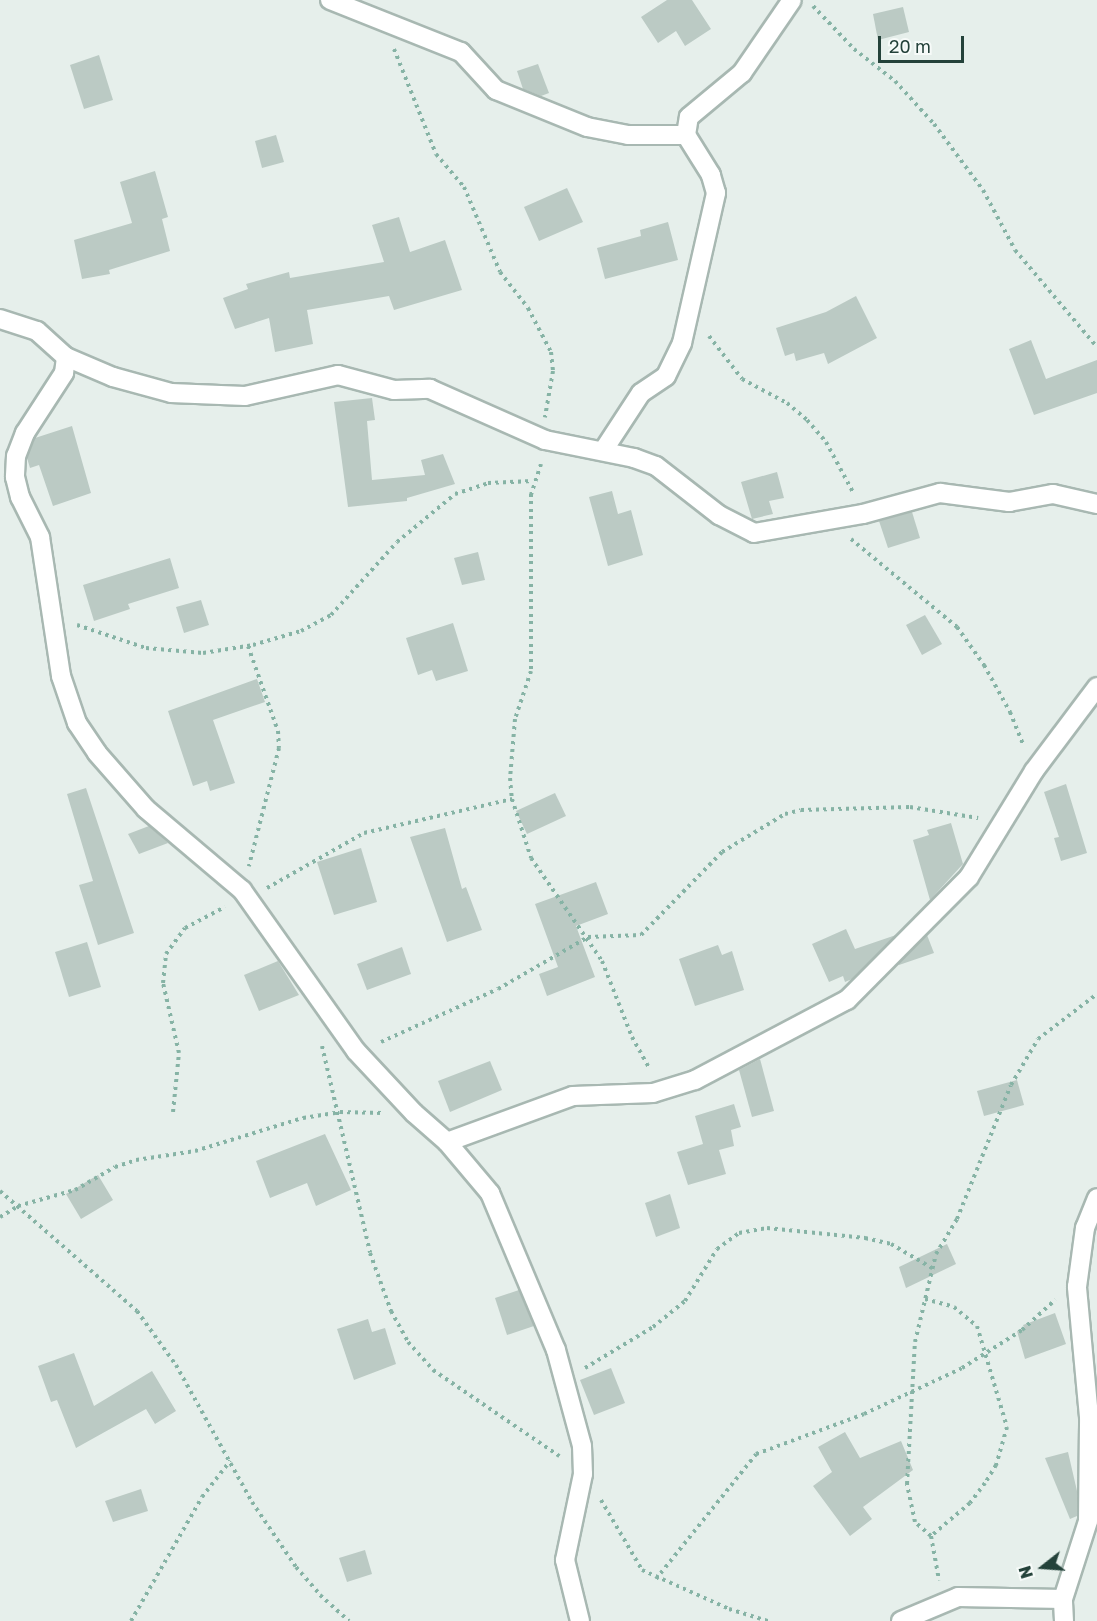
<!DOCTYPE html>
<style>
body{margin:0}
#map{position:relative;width:1097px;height:1621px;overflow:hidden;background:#e6efeb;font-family:"Golos Text",sans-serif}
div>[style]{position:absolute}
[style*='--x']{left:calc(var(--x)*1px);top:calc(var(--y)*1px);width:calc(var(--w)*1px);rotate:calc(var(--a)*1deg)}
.building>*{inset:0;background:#bbcac4}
.path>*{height:4px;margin-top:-2px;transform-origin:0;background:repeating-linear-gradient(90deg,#86b3a5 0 3px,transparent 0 7.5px)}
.roads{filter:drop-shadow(2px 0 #a8b8b2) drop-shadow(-2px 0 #a8b8b2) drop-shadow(0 2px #a8b8b2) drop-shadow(0 -2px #a8b8b2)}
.minor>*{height:18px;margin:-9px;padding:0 9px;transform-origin:9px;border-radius:9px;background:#fff}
span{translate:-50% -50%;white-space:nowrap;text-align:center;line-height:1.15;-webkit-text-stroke:4.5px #f7fbf9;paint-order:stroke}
.north{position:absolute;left:1013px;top:1537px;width:60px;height:60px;-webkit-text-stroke:4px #f7fbf9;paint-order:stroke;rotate:253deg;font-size:16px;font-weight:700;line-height:24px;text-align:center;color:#24423a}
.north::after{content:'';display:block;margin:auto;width:21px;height:27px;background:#24423a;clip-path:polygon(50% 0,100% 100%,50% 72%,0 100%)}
.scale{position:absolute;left:878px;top:36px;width:86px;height:27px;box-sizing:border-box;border:3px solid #24423a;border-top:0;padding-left:8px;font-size:18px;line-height:21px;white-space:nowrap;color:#24423a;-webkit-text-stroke:4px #f7fbf9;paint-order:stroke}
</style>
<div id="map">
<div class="building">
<div style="clip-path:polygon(667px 0,692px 0,711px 29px,685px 46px,676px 31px,658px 43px,641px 17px)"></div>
<div style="clip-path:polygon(903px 7px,909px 32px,878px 40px,873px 14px)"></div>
<div style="clip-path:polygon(99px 55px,113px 100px,84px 109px,70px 65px)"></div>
<div style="clip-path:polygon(538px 64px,549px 93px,541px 96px,523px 89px,517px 71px)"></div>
<div style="clip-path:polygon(276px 135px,284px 162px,262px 168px,255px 141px)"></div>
<div style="clip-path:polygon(155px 171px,168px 217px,162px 219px,170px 251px,109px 270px,110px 274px,82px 279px,74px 240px,132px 223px,120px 182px)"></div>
<div style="clip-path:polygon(567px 188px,583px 222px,539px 241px,524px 207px)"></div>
<div style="clip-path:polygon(399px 217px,410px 252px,445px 240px,462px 290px,394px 310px,389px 296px,307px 310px,313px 344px,275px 352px,269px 318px,235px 329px,223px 298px,248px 289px,246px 284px,289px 272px,290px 278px,384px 262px,372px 225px)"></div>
<div style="clip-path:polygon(668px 222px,678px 260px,605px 279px,597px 248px,641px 236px,640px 230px)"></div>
<div style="clip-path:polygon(856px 296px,877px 338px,828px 364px,824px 353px,796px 361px,794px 353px,785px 356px,776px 328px,826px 312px)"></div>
<div style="clip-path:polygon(1031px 340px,1046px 379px,1097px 360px,1097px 393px,1034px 415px,1009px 349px)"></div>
<div style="clip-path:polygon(372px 398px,375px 420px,367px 421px,372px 480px,425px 475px,421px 460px,443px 454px,455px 484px,407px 498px,407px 501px,348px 507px,334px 402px)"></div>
<div style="clip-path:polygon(72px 426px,91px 493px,53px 506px,39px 465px,30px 468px,27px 458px,35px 438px)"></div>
<div style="clip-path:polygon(777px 472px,784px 498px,769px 501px,773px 514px,752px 519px,741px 482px)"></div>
<div style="clip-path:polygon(612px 491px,618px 514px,631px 510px,643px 555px,608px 566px,589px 497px)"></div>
<div style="clip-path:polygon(912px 512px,920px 538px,888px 548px,879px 521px)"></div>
<div style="clip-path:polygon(478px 552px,485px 580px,462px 585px,454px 558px)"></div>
<div style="clip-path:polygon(170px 558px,179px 588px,128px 604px,130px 609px,94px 621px,83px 585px)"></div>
<div style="clip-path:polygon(201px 600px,209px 625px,184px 633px,176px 607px)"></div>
<div style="clip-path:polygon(925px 615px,942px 644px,922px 655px,906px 625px)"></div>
<div style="clip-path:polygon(453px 623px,468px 671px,436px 681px,432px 670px,418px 675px,406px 638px)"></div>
<div style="clip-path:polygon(257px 679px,265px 702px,213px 720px,235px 783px,210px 791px,207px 781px,193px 786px,168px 711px)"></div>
<div style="clip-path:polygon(1066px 784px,1087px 853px,1061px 861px,1054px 838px,1059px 837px,1044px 792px)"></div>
<div style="clip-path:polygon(86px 788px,134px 933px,98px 945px,79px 885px,93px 881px,67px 794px)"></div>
<div style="clip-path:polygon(555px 793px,566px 816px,527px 834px,516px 811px)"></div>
<div style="clip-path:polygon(951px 823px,963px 864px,930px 900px,913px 840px,929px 835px,927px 830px)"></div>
<div style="clip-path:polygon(149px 826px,168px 843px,139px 854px,128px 834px)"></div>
<div style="clip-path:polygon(445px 828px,462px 889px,466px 887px,482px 930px,447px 942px,410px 837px)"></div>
<div style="clip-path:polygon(361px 848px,377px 902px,334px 915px,317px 862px)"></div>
<div style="clip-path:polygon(596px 882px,608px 914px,576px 926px,595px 977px,547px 996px,539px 974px,558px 967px,535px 904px)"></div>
<div style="clip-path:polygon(846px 929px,855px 949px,896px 935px,852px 979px,845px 982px,843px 976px,829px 982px,812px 944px)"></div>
<div style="clip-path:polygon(927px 935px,934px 953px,899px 965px,898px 964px)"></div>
<div style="clip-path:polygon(87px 942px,101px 987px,69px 997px,55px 952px)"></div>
<div style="clip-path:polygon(718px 945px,722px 955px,732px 951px,744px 990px,695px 1006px,679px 959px)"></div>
<div style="clip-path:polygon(402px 947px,411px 974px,367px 990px,357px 964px)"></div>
<div style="clip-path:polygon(278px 961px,299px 995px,259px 1011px,244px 975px)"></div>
<div style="clip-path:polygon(760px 1059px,774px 1111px,752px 1117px,739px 1070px)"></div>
<div style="clip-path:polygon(490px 1061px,502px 1090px,450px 1112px,438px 1081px)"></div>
<div style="clip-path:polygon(1017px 1080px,1024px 1105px,984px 1116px,977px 1091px)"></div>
<div style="clip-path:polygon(734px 1104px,741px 1127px,731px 1130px,734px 1146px,719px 1150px,726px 1174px,688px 1185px,677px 1152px,703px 1144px,695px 1116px)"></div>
<div style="clip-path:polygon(325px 1134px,351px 1190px,316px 1206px,307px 1183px,270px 1198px,256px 1161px)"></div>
<div style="clip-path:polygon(98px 1175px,113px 1200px,81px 1219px,66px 1194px)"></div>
<div style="clip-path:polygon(670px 1194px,680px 1228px,656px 1237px,645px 1203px)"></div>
<div style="clip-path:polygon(947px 1244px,956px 1264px,906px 1288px,899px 1267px)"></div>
<div style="clip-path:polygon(519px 1290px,534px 1326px,507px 1335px,495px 1298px)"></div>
<div style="clip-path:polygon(1055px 1313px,1066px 1344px,1025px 1359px,1017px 1331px,1024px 1328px,1023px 1325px)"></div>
<div style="clip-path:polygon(368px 1319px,372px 1332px,385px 1328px,396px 1364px,354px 1380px,337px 1329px)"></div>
<div style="clip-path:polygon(74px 1353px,94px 1406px,152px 1371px,176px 1411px,155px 1424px,146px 1409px,76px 1448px,57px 1400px,51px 1402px,38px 1366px)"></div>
<div style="clip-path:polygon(611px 1368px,625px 1403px,594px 1415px,580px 1380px)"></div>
<div style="clip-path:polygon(845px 1432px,860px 1458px,901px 1441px,913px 1470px,863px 1507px,872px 1519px,850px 1536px,813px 1486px,832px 1472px,818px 1447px)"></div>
<div style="clip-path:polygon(1068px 1452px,1077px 1491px,1077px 1516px,1070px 1519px,1045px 1458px)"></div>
<div style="clip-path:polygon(141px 1489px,148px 1511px,113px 1522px,105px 1501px)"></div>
<div style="clip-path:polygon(365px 1550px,372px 1574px,347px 1582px,339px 1558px)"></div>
</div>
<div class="path">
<div style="--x:813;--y:6;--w:59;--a:46.4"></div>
<div style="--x:854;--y:49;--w:52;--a:38"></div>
<div style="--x:895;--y:81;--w:58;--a:47.8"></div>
<div style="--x:934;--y:124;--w:82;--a:53.4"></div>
<div style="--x:983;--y:190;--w:68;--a:61.9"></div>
<div style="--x:1015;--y:250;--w:127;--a:49.8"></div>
<div style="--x:394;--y:49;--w:113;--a:68.2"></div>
<div style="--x:436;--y:154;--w:43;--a:49.7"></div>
<div style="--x:464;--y:187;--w:92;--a:67"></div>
<div style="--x:500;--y:272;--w:46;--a:52.1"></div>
<div style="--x:528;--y:308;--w:50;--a:62.4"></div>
<div style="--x:551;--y:352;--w:19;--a:84"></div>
<div style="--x:553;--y:371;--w:47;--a:99.9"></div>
<div style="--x:709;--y:336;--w:54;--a:52.5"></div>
<div style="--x:742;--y:379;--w:51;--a:28.1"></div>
<div style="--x:787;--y:403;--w:26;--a:40"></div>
<div style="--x:807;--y:420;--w:29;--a:49"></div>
<div style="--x:826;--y:442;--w:59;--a:61.7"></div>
<div style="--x:541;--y:464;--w:32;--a:108"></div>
<div style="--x:531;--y:494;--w:177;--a:90"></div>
<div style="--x:531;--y:671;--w:51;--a:108.4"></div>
<div style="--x:515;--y:719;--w:59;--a:94.8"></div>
<div style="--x:510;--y:778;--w:21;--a:85"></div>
<div style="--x:512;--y:799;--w:62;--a:72.1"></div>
<div style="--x:531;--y:858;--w:125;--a:55.4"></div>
<div style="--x:602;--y:961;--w:82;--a:68.5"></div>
<div style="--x:632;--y:1037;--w:37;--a:61"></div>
<div style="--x:851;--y:539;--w:138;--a:39.7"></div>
<div style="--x:957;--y:627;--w:47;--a:54.6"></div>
<div style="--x:984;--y:665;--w:54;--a:61"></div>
<div style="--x:1010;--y:712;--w:35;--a:68"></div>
<div style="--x:77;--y:625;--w:73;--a:18.4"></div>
<div style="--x:146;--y:648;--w:57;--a:5"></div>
<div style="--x:203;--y:653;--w:51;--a:-9.1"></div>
<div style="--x:253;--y:645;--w:50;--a:-16.3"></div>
<div style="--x:301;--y:631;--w:34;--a:-28"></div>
<div style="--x:331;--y:615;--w:98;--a:-47.9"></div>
<div style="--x:397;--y:542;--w:75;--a:-39.6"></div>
<div style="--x:455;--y:494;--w:35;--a:-18"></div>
<div style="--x:488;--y:483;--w:45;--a:-2.5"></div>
<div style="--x:248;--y:646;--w:90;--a:70.6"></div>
<div style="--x:278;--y:731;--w:17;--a:87"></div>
<div style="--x:279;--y:748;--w:122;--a:104.3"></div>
<div style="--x:267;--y:888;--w:112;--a:-29.6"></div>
<div style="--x:364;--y:833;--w:152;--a:-12.9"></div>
<div style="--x:381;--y:1042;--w:128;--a:-24.4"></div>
<div style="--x:498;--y:989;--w:104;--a:-30"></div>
<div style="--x:588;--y:937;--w:53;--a:-2.2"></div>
<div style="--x:641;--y:935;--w:116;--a:-45.7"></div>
<div style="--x:722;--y:852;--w:74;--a:-31.1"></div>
<div style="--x:785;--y:814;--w:16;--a:-14"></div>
<div style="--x:801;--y:810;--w:109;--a:-1.6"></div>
<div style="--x:910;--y:807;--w:69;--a:9.2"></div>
<div style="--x:322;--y:1046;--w:212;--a:76.9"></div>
<div style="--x:370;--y:1253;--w:62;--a:70.1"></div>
<div style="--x:391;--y:1311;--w:35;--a:61"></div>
<div style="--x:408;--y:1342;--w:38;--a:48"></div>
<div style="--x:433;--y:1370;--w:153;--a:34.3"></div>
<div style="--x:173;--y:1112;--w:59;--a:-84.2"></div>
<div style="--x:179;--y:1053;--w:72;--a:-102.9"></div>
<div style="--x:163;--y:983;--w:29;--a:-84"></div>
<div style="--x:166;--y:954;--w:32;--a:-54"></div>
<div style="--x:185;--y:928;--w:45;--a:-27.7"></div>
<div style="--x:0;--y:1191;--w:182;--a:41.2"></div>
<div style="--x:137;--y:1311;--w:67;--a:54.2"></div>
<div style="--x:176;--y:1365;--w:157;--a:61"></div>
<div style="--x:252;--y:1502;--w:78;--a:55.9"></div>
<div style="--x:296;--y:1567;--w:37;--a:49"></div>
<div style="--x:320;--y:1595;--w:39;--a:42"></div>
<div style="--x:0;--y:1217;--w:21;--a:-31"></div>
<div style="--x:18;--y:1206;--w:59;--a:-15.7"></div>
<div style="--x:75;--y:1190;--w:46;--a:-29.9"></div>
<div style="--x:115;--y:1167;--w:22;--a:-18"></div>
<div style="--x:136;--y:1160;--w:60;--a:-8.7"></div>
<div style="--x:195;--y:1151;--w:113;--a:-17"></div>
<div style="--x:303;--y:1118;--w:37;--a:-9"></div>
<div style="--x:340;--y:1112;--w:42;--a:1.4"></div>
<div style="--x:925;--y:1299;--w:30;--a:15"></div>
<div style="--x:954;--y:1307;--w:30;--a:40"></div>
<div style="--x:977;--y:1326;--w:105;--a:73.5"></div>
<div style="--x:1007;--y:1427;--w:40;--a:106"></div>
<div style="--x:996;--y:1465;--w:21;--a:121"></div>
<div style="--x:985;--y:1483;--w:25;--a:127"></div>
<div style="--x:970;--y:1503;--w:51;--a:139.8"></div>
<div style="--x:931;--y:1536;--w:45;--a:79.7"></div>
<div style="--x:585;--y:1368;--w:79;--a:-31.1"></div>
<div style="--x:653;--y:1327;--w:41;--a:-39.1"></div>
<div style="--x:685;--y:1301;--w:61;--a:-58.4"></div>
<div style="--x:717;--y:1249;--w:27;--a:-36"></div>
<div style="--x:739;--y:1233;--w:28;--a:-10"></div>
<div style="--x:767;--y:1228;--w:99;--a:5.8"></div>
<div style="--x:865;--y:1238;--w:27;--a:13"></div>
<div style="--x:891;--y:1244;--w:48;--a:30.3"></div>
<div style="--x:601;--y:1500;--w:81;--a:59.6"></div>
<div style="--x:642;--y:1570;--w:95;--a:24.1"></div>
<div style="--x:729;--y:1609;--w:41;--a:17.1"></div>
<div style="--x:931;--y:1536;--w:21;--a:-139"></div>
<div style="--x:915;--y:1522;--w:39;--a:-102"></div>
<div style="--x:907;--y:1484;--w:142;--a:-86.8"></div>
<div style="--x:915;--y:1342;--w:90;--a:-76.6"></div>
<div style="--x:936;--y:1254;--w:41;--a:-59"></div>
<div style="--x:957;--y:1219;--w:144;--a:-68.1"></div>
<div style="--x:1011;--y:1085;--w:53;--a:-59.6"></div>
<div style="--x:1038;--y:1039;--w:74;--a:-37.3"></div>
<div style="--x:656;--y:1579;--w:160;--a:-51.3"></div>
<div style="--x:756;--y:1454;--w:115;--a:-20.3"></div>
<div style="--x:864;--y:1414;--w:108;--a:-25.1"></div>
<div style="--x:962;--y:1368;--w:71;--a:-32.3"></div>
<div style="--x:1022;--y:1330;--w:45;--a:-42.3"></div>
<div style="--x:131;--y:1621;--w:143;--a:-60.2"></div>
<div style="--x:202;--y:1497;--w:46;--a:-52.1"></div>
</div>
<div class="roads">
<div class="minor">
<div style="--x:330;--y:0;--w:141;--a:21.7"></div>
<div style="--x:461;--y:52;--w:52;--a:47.4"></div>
<div style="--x:496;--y:90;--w:98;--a:22.1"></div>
<div style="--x:587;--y:127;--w:42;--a:11"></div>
<div style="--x:628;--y:135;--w:58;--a:0"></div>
<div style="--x:0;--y:319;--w:39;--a:18"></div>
<div style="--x:37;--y:331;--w:39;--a:42"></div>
<div style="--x:66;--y:357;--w:16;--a:97"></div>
<div style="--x:64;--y:373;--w:72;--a:123"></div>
<div style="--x:25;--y:433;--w:25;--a:111"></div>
<div style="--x:16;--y:456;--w:21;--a:93"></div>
<div style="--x:15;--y:477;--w:21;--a:76"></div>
<div style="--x:20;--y:497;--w:45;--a:63.4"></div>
<div style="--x:40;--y:537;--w:141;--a:81.4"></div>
<div style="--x:61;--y:676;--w:50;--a:71.2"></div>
<div style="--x:77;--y:723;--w:36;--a:56"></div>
<div style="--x:97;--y:753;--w:74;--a:48.8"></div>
<div style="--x:146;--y:809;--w:126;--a:40.2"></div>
<div style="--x:242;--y:890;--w:197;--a:54.7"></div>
<div style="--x:356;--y:1051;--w:85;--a:46.9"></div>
<div style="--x:414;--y:1113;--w:44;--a:41.3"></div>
<div style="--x:447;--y:1142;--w:67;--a:49.9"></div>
<div style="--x:490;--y:1193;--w:170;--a:67.2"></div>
<div style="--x:556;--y:1350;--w:99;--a:74.8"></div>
<div style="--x:582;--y:1446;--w:28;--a:88"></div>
<div style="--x:583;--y:1474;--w:88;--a:101.8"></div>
<div style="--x:565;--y:1560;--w:63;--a:76.2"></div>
<div style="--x:66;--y:357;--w:51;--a:23.1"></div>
<div style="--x:113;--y:377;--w:60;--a:15.4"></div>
<div style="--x:171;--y:393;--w:74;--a:2.3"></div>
<div style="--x:245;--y:396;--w:95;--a:-12.7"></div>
<div style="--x:338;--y:375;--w:58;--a:15"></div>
<div style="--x:394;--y:390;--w:36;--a:-2"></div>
<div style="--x:430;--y:389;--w:126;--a:23.9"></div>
<div style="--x:545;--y:440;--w:91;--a:11.4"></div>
<div style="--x:634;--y:458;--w:23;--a:20"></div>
<div style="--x:656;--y:466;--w:80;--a:37.9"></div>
<div style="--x:719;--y:515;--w:39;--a:27"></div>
<div style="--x:754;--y:533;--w:111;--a:-9.9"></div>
<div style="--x:863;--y:514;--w:80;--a:-15.3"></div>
<div style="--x:940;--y:493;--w:70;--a:7.4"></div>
<div style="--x:1009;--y:502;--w:45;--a:-10.3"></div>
<div style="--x:1053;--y:494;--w:45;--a:12.8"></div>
<div style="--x:603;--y:451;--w:69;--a:-56.8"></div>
<div style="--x:641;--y:393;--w:30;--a:-34"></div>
<div style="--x:666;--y:376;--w:37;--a:-64"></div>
<div style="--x:682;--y:343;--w:154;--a:-77.2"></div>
<div style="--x:716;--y:193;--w:19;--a:-106"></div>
<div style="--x:711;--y:175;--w:47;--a:-122"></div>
<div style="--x:686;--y:135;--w:18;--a:-81"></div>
<div style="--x:689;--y:117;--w:69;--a:-39.7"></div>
<div style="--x:742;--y:73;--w:88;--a:-55.6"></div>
<div style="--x:447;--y:1142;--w:134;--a:-20.1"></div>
<div style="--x:573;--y:1096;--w:80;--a:-2.1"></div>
<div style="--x:653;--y:1093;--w:44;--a:-17.2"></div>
<div style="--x:695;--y:1080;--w:172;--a:-27.8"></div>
<div style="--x:847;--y:1000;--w:173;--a:-45.2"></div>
<div style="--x:969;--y:877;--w:124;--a:-58.5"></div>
<div style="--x:1034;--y:771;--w:105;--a:-53.1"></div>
<div style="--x:901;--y:1621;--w:62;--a:-22.8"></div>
<div style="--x:958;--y:1597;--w:105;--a:1.1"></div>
<div style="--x:1064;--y:1621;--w:22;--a:-93"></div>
<div style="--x:1063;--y:1599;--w:82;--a:-72.2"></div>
<div style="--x:1088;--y:1521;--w:104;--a:-89.4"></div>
<div style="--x:1089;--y:1417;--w:131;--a:-95.3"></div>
<div style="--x:1077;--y:1287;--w:60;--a:-82.3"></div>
<div style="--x:1085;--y:1228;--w:32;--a:-68"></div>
</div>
</div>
<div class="north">N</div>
<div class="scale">20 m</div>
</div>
